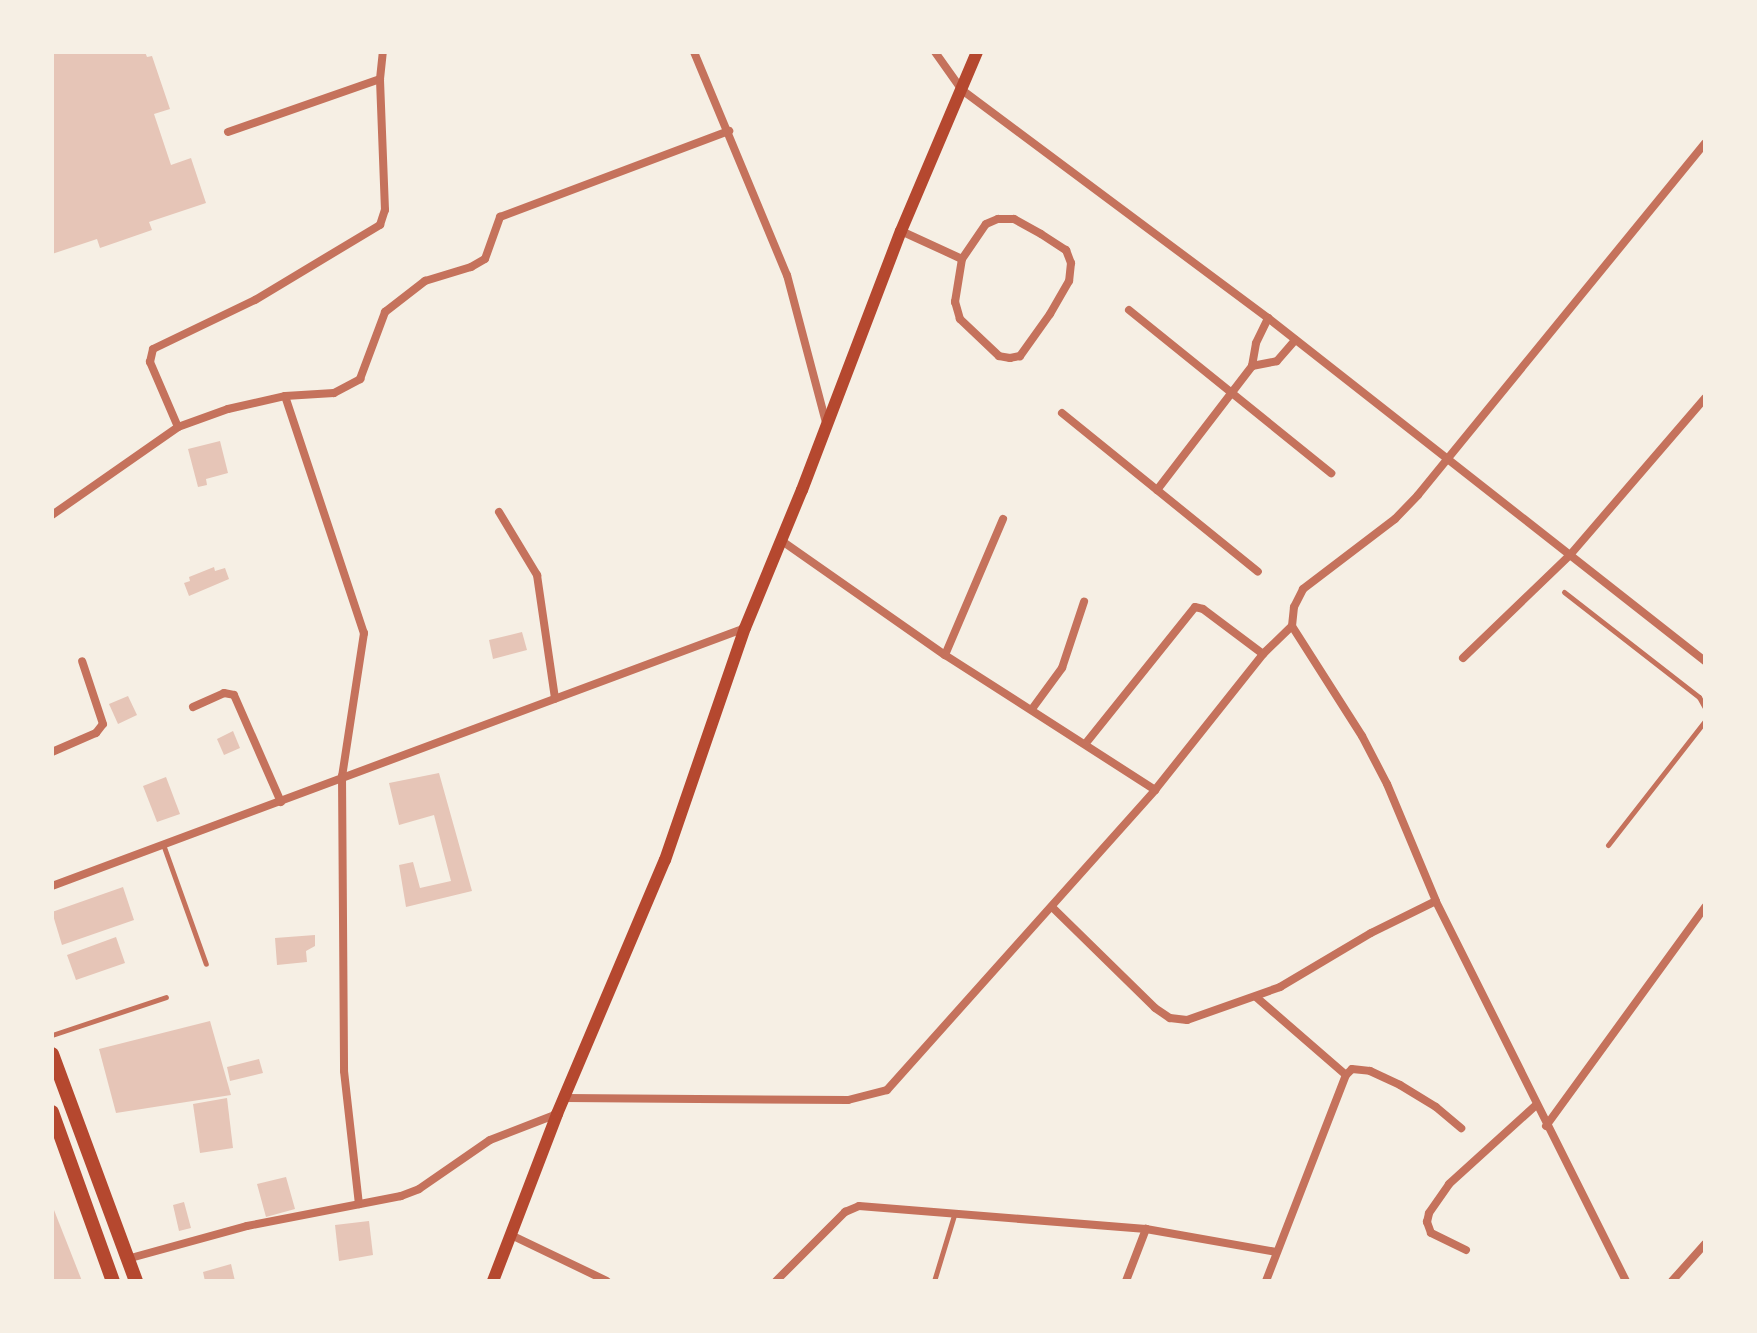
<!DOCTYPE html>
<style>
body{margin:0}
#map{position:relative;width:1757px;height:1333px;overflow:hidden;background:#f6efe4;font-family:Roboto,sans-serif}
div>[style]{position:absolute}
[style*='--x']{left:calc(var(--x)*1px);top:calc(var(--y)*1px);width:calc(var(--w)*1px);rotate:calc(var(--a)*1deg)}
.building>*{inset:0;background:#e6c5b7}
.service>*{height:5px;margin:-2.5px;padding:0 2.5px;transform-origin:2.5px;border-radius:2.5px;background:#c5725c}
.minor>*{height:8px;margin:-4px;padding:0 4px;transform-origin:4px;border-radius:4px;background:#c5725c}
.secondary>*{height:12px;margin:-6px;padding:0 6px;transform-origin:6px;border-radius:6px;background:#b5482f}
.primary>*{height:14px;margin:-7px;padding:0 7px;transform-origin:7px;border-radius:7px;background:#b5482f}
span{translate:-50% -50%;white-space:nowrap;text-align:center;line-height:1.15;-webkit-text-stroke:6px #f6efe4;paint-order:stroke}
.frame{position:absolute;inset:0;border:54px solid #f6efe4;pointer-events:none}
</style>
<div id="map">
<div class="building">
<div style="clip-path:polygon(52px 52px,145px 52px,147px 57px,152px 56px,170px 109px,154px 114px,171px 165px,191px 158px,206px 203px,149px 222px,152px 230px,100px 248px,97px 239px,52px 254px)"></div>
<div style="clip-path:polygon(220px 441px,228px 473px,206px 479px,207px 485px,198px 487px,188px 449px)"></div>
<div style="clip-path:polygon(214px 567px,215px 571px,225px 568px,229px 579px,189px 596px,184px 583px,190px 581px,189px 577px)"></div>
<div style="clip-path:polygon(522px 632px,527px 650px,493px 659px,489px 640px)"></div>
<div style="clip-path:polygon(128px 696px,137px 715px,118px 724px,109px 704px)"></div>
<div style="clip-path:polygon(233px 731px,240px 748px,224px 755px,217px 739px)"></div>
<div style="clip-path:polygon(439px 773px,472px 891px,406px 907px,399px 865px,413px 862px,420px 888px,451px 881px,434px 815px,399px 825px,389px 783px)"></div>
<div style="clip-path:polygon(166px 777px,180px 814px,157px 822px,143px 786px)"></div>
<div style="clip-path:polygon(123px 887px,134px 920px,62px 945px,52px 912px)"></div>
<div style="clip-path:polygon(315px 935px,315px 946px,306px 951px,307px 962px,277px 965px,275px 938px)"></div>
<div style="clip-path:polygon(116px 937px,125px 963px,76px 980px,67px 955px)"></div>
<div style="clip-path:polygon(210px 1021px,231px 1095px,116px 1113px,99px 1049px)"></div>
<div style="clip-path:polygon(259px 1059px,263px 1073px,230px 1081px,227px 1067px)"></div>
<div style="clip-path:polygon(227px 1098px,233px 1148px,200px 1153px,193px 1104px)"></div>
<div style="clip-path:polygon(286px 1177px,295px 1209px,266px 1217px,257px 1184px)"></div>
<div style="clip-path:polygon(184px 1202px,191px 1228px,179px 1231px,173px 1205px)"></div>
<div style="clip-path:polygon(52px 1205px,82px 1281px,52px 1281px)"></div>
<div style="clip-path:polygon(369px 1221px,373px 1255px,339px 1261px,335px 1225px)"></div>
<div style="clip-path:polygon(231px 1264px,235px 1281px,205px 1281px,203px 1272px)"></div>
</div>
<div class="service">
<div style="--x:1564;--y:592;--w:171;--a:37.9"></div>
<div style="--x:1699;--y:697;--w:13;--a:61"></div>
<div style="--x:1608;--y:845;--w:157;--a:-52"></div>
<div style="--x:164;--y:847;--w:124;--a:70.3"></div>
<div style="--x:52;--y:1035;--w:120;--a:-18.4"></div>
<div style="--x:934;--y:1281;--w:69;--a:-73.1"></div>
</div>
<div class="minor">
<div style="--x:694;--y:52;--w:242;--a:67.4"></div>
<div style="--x:787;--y:275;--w:156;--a:75.2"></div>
<div style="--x:935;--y:52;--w:47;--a:54.6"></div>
<div style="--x:962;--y:90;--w:382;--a:36.7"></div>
<div style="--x:1268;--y:318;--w:556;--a:38.13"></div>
<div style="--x:228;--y:132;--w:161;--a:-19.2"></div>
<div style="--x:998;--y:219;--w:16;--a:0"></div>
<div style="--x:1014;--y:219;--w:31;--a:29"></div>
<div style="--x:1041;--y:234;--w:30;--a:33"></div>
<div style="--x:1066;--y:250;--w:14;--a:69"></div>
<div style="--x:1071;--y:263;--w:18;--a:96"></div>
<div style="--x:1069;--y:281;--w:38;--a:120"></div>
<div style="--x:1050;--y:314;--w:52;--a:125.5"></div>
<div style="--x:1020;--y:356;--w:10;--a:169"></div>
<div style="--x:1010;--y:358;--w:11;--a:-170"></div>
<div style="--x:999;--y:356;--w:54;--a:-136.5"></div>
<div style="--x:960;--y:319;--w:18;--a:-106"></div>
<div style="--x:955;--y:302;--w:44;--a:-80.8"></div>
<div style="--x:962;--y:259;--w:42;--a:-55.6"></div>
<div style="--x:986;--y:224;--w:13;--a:-23"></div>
<div style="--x:901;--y:231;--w:67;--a:24.7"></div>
<div style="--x:1129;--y:310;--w:260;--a:38.9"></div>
<div style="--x:1252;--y:366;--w:25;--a:-11"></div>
<div style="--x:1277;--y:361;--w:28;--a:-49"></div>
<div style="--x:285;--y:396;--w:250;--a:71.6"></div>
<div style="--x:364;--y:633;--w:145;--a:98.7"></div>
<div style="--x:342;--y:776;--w:295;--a:89.6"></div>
<div style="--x:344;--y:1071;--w:134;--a:83.6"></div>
<div style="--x:1062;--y:413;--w:252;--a:39"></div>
<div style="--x:178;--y:427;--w:71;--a:-113.3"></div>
<div style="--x:150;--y:362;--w:13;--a:-77"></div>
<div style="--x:153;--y:349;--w:113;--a:-25.7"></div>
<div style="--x:255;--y:300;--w:146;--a:-31"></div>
<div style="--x:380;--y:225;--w:16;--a:-72"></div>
<div style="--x:385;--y:210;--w:131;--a:-92.2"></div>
<div style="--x:380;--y:79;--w:27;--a:-84"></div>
<div style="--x:1157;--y:490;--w:156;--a:-52.5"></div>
<div style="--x:1252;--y:366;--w:23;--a:-80"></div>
<div style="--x:1256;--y:343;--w:28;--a:-64"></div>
<div style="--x:499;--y:512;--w:74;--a:58.9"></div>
<div style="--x:537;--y:575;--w:125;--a:81.7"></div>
<div style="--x:52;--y:515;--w:154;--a:-34.9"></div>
<div style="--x:178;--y:427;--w:53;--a:-19.8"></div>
<div style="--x:228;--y:409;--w:58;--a:-12.8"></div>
<div style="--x:285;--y:396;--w:49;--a:-3.5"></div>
<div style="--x:334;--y:393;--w:30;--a:-28"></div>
<div style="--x:360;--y:379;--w:72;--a:-69.5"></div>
<div style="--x:385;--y:312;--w:51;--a:-37.8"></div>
<div style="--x:425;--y:281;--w:48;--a:-16.9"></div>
<div style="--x:471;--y:267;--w:16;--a:-30"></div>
<div style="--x:485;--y:259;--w:45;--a:-70.3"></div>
<div style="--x:500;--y:217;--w:245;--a:-20.6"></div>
<div style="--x:782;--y:541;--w:199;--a:35"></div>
<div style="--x:945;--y:655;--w:250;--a:32.7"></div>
<div style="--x:945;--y:655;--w:148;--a:-66.9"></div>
<div style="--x:1463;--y:658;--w:149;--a:-43.9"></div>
<div style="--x:1570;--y:555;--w:207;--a:-49.3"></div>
<div style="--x:193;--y:707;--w:34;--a:-24"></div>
<div style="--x:224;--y:693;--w:10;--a:11"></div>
<div style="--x:234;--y:695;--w:117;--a:66.3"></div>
<div style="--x:1032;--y:709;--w:51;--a:-53.8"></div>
<div style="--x:1062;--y:668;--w:70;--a:-71.6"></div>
<div style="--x:1086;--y:743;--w:174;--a:-51.3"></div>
<div style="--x:1195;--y:607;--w:8;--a:14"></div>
<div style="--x:1203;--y:609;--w:75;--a:36.9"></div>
<div style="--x:52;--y:752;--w:48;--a:-23.4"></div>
<div style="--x:96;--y:733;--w:11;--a:-52"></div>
<div style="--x:103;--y:724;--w:66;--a:-108.4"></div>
<div style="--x:52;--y:886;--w:739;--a:-20.42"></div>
<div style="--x:1052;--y:907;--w:144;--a:44.4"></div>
<div style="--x:1155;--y:1008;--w:18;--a:34"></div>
<div style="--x:1170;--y:1018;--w:17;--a:7"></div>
<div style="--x:1187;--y:1020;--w:99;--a:-19.5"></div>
<div style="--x:1280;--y:987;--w:106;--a:-30.7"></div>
<div style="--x:1371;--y:933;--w:72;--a:-26.2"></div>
<div style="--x:1256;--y:997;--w:119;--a:40.9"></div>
<div style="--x:565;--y:1098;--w:283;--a:0.4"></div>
<div style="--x:848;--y:1100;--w:40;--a:-14.4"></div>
<div style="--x:887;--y:1090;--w:402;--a:-48.2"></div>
<div style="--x:1155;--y:790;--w:174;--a:-51.5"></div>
<div style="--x:1263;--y:654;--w:40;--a:-44"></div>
<div style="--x:1546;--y:1126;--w:271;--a:-54"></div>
<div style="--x:511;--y:1235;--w:106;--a:25.6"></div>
<div style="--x:1466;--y:1250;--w:39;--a:-154"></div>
<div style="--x:1431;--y:1233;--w:12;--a:-110"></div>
<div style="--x:1427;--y:1222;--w:9;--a:-77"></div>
<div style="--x:1429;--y:1213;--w:35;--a:-55"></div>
<div style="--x:1449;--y:1184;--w:118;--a:-42.2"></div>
<div style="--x:127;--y:1259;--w:124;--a:-15.4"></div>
<div style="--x:247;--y:1226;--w:157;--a:-11"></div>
<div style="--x:401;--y:1196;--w:19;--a:-21"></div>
<div style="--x:419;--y:1189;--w:86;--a:-34.6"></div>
<div style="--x:490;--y:1140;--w:72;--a:-21.2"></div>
<div style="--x:776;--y:1281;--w:98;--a:-45"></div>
<div style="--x:845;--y:1212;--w:15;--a:-23"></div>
<div style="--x:859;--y:1206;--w:288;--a:4.6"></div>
<div style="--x:1146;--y:1229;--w:132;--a:10"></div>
<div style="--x:1126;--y:1281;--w:56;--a:-69"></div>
<div style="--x:1266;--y:1281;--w:221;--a:-68.8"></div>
<div style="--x:1346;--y:1075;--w:8;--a:-45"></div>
<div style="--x:1352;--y:1069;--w:18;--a:6"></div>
<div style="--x:1370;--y:1071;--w:33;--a:25"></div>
<div style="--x:1400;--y:1085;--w:42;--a:31.4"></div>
<div style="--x:1436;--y:1107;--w:33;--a:40"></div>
<div style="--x:1626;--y:1281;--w:425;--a:-116.6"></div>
<div style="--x:1436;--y:901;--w:127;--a:-112.7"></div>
<div style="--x:1387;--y:784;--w:54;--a:-117.5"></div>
<div style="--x:1362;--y:736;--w:130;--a:-122.5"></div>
<div style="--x:1292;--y:626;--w:19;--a:-84"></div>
<div style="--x:1294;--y:607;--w:20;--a:-63"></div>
<div style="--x:1303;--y:589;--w:116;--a:-37.3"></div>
<div style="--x:1395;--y:519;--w:33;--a:-46"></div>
<div style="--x:1418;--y:495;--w:454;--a:-50.8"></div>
<div style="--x:1672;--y:1281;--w:50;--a:-48.3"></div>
</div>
<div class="secondary">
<div style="--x:493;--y:1281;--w:179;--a:-69"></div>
<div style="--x:557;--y:1114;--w:276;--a:-67"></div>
<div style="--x:665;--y:860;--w:245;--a:-71"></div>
<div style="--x:745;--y:628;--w:149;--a:-67.6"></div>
<div style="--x:802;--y:490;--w:277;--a:-69.1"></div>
<div style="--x:901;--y:231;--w:194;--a:-67"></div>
</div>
<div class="primary">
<div style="--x:52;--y:1054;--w:242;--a:69.7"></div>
<div style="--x:52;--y:1112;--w:180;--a:70.2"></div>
</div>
<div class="frame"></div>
</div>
